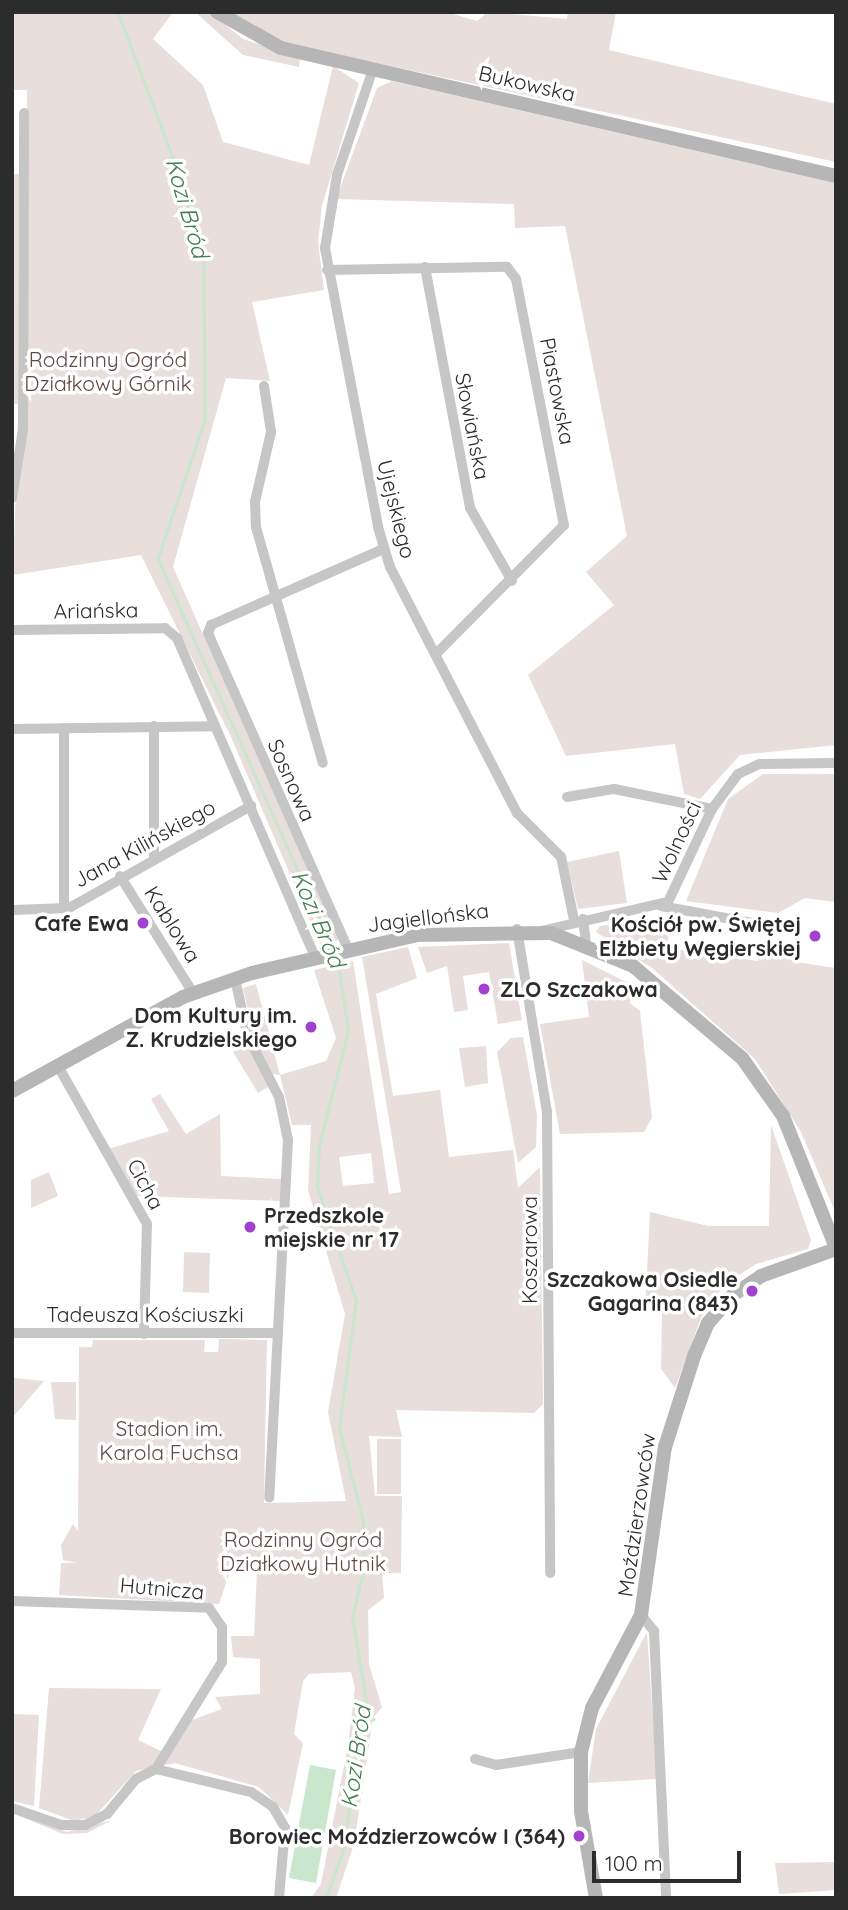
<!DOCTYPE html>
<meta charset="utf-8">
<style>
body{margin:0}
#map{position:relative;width:848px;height:1910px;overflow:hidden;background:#fff;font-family:Quicksand,sans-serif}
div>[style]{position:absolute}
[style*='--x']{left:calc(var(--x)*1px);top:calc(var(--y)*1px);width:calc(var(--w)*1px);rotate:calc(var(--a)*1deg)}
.green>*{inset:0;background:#e8dedb}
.water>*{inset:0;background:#c9e7cd}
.stream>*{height:2.5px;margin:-1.25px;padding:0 1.25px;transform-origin:1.25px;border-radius:1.25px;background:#c9e7cd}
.street>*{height:10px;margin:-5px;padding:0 5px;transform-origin:5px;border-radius:5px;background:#c6c6c6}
.secondary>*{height:14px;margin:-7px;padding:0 7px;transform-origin:7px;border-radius:7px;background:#b6b6b6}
.dots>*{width:19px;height:19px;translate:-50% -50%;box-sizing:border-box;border:4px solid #fff;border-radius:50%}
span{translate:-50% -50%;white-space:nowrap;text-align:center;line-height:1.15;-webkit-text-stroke:7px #fff;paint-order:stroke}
.street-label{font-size:21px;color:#2c2c2c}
.park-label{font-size:21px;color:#63493f}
.poi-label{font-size:21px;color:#2c2c2c;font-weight:700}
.right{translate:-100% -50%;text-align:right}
.left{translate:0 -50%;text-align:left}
.water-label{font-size:23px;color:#417f4a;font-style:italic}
.frame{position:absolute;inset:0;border:14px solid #2c2c2c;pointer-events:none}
.scale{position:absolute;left:592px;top:1851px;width:149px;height:32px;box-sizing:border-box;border:4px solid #2c2c2c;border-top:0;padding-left:9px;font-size:21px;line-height:24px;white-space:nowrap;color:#2c2c2c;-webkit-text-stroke:5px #fff;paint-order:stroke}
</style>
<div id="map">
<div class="green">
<div style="clip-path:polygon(12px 12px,173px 12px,153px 39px,203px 85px,223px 142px,309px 165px,333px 66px,359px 83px,322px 206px,318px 242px,324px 290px,252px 302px,270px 381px,226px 378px,173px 567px,339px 940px,320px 944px,231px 737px,141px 555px,13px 575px,27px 129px,27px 90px,12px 90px)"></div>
<div style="clip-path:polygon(195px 12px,210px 12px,243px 39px,300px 58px,299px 67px,243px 55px)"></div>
<div style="clip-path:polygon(225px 12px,446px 12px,477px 21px,488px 12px,567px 19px,568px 12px,616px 12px,609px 50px,836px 104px,836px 162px,279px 42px)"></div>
<div style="clip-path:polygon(392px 81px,836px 183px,836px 745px,740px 755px,700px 799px,684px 794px,675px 744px,566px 756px,528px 675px,614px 605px,586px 572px,627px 536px,565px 226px,515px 228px,514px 204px,336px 199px,377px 88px)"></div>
<div style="clip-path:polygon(12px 174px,19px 174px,18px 404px,12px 404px)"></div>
<div style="clip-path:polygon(763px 774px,836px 774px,835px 902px,805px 898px,778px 913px,686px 901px,728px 799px)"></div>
<div style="clip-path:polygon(619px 851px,627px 903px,578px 909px,567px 862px)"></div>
<div style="clip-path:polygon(657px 918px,670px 919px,667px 948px,758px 961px,761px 940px,796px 962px,836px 968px,836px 1214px,801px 1132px,755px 1059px,652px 968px,596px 932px,600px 926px)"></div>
<div style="clip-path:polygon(509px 943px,522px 1020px,498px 1024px,489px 972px,463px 976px,468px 1010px,454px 1012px,447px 966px,427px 973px,418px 947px)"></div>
<div style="clip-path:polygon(evenodd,408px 947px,417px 978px,376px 994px,393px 1096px,440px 1090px,449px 1157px,513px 1150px,518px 1188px,540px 1167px,543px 1404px,534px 1413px,396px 1410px,402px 1437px,369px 1436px,375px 1496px,402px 1496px,401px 1573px,382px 1573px,384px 1598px,368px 1610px,369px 1664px,382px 1707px,373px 1718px,354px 1844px,336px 1898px,311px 1898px,321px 1884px,348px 1745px,355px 1688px,351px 1672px,309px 1674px,303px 1681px,294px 1734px,303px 1743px,288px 1815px,259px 1787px,175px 1763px,136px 1771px,95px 1816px,74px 1821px,39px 1808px,49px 1688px,161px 1689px,138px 1740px,165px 1753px,186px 1722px,222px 1709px,215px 1697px,260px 1694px,260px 1659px,233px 1657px,231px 1636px,254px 1636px,257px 1570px,230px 1571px,219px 1604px,59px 1595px,61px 1563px,77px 1563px,63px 1560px,61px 1545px,73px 1524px,78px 1531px,79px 1347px,92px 1347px,93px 1340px,205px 1340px,204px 1352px,218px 1352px,219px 1339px,267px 1340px,264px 1503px,346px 1501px,328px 1412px,345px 1314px,308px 1190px,311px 1125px,292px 1125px,280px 1075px,272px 1074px,253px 1036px,243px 988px,256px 984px,280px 1075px,326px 1061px,336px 1038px,314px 970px,353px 961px,389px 1194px,401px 1192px,362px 957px,408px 947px,371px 1153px,374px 1183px,343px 1186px,339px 1157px,371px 1153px)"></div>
<div style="clip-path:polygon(582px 960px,630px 984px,630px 1003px,640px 1011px,652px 1118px,644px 1132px,560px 1134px,540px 1024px,589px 1017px)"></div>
<div style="clip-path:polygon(523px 1037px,537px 1115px,536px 1147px,518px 1163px,497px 1052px,511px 1038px)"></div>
<div style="clip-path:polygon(247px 1044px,270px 1086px,258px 1093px,233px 1052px)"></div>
<div style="clip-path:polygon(486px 1046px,488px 1083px,465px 1087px,459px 1048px)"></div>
<div style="clip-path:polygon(160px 1094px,186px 1134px,220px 1114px,221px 1176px,281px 1179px,281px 1201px,136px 1196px,108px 1149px,169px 1131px,151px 1099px)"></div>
<div style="clip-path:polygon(771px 1125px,811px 1240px,808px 1249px,756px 1264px,724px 1285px,701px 1318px,675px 1388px,661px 1369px,662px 1312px,645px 1311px,650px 1212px,708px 1226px,769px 1226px)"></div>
<div style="clip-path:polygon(49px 1172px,58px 1196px,31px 1208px,31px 1180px)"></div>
<div style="clip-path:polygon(184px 1252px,210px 1253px,209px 1293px,183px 1292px)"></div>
<div style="clip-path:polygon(14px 1378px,44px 1381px,13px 1417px)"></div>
<div style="clip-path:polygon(51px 1382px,76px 1382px,76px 1420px,55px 1419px)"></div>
<div style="clip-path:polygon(377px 1439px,401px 1439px,401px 1494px,377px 1494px)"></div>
<div style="clip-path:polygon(647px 1632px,657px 1779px,588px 1783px,596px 1729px)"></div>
<div style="clip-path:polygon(12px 1714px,39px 1715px,34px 1806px,12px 1801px)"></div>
<div style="clip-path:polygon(12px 1813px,67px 1832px,112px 1820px,87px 1833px,63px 1834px)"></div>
<div style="clip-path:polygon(836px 1862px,836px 1890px,779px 1894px,775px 1863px)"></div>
</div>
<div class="water">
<div style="clip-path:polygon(310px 1765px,336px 1770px,316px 1883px,289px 1878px)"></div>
</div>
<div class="stream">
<div style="--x:118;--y:12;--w:192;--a:69.3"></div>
<div style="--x:186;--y:192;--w:73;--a:75.8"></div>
<div style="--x:204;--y:263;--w:157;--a:89.6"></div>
<div style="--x:205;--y:420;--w:147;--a:108.7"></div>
<div style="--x:158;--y:559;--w:427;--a:65.8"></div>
<div style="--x:363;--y:1722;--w:11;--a:-15"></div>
<div style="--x:326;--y:1898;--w:48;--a:-70.4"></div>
<div style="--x:342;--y:1853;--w:155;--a:-81.1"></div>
<div style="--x:366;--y:1700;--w:84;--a:-99.6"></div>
<div style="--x:352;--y:1617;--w:50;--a:-76.2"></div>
<div style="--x:364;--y:1568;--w:47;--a:-91.2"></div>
<div style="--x:363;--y:1521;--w:96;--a:-104.5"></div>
<div style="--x:339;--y:1428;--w:128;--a:-82.4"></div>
<div style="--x:356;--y:1301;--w:120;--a:-108.9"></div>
<div style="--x:317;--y:1187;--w:41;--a:-87.2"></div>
<div style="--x:319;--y:1146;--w:119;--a:-75.8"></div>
<div style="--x:348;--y:1031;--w:74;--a:-98.6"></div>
</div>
<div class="street">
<div style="--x:373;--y:69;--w:112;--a:108.8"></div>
<div style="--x:337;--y:175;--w:74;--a:99.3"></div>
<div style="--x:325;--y:248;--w:284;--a:79.2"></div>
<div style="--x:378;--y:527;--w:42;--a:73.3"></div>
<div style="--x:390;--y:567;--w:277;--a:62.7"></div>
<div style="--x:517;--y:813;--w:62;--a:45"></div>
<div style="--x:561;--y:857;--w:64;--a:78.3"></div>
<div style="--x:425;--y:267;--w:245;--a:79.4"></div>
<div style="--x:470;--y:508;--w:84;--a:60.1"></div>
<div style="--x:327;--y:270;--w:180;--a:-1"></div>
<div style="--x:507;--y:267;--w:15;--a:53"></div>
<div style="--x:516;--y:279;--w:251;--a:79"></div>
<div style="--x:564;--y:525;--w:180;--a:134.8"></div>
<div style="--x:264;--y:386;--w:47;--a:81.3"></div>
<div style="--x:271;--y:432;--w:72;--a:102.9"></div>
<div style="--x:255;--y:502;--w:25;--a:88"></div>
<div style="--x:256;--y:527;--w:245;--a:74.2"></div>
<div style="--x:12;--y:498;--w:70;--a:-80.9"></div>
<div style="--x:23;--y:429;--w:316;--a:-89.8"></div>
<div style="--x:12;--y:630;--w:153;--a:-0.7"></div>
<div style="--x:165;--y:628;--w:16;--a:40"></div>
<div style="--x:177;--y:638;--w:348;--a:66.6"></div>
<div style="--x:154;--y:726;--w:131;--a:90"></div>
<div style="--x:64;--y:728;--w:181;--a:90"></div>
<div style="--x:12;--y:729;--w:203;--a:-0.8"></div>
<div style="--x:567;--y:797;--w:48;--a:-9.7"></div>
<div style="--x:614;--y:789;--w:100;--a:11.5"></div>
<div style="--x:120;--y:876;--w:138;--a:58"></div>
<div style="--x:661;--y:906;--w:105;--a:10.5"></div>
<div style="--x:12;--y:910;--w:57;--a:-2"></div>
<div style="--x:69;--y:908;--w:209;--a:-29.3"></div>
<div style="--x:583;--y:919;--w:23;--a:83"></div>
<div style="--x:517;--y:929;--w:185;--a:80.7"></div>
<div style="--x:547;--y:1112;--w:461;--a:89.6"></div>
<div style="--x:541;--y:931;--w:130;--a:-12.9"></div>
<div style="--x:668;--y:902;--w:103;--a:-64.7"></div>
<div style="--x:712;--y:809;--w:44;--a:-53.4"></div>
<div style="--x:738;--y:774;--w:23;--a:-25"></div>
<div style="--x:759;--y:764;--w:77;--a:-0.7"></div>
<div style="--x:348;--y:949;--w:346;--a:-113.9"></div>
<div style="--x:208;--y:633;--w:9;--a:-69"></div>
<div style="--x:211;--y:625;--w:188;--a:-23.8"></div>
<div style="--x:235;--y:979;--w:59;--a:77.4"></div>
<div style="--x:248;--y:1037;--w:68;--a:62.7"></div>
<div style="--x:279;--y:1097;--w:44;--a:78.2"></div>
<div style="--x:288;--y:1140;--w:358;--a:93"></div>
<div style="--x:58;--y:1066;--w:181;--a:60.6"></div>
<div style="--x:147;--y:1224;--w:110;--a:91.6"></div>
<div style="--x:12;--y:1333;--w:266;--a:0"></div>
<div style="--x:12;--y:1601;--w:197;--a:2"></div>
<div style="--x:209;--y:1608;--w:23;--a:56"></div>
<div style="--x:222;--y:1627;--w:35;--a:90"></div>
<div style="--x:222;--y:1662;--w:126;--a:121.7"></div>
<div style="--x:641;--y:1615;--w:21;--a:51"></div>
<div style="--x:654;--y:1631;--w:267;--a:87.4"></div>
<div style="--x:475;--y:1759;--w:22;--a:16"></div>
<div style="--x:496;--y:1765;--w:86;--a:-8.7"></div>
<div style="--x:12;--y:1808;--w:52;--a:19.1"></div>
<div style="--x:61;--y:1825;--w:24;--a:0"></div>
<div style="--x:85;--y:1825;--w:25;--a:-27"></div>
<div style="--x:107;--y:1814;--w:45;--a:-50.4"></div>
<div style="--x:136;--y:1779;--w:22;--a:-27"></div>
<div style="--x:156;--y:1769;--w:98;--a:13.6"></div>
<div style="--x:251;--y:1792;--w:27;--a:34"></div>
<div style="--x:273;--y:1807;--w:24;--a:60"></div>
<div style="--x:285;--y:1828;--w:70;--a:94.9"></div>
</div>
<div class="secondary">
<div style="--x:217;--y:12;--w:73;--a:29.4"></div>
<div style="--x:281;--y:48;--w:570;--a:12.99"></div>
<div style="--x:12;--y:1091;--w:195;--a:-28.8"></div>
<div style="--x:183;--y:997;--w:73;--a:-19.2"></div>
<div style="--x:252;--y:973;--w:170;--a:-12.9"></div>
<div style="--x:418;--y:935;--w:133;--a:-0.9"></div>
<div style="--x:551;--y:933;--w:88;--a:21.9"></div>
<div style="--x:633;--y:966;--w:143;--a:40.2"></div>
<div style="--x:742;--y:1058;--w:71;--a:54.7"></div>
<div style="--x:783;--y:1116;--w:142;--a:68.1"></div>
<div style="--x:596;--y:1898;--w:88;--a:-99.8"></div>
<div style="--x:581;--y:1811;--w:59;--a:-90"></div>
<div style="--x:581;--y:1752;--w:45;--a:-76"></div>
<div style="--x:592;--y:1708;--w:105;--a:-62.2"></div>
<div style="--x:641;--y:1615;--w:170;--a:-81.9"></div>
<div style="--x:665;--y:1447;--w:96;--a:-72.3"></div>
<div style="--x:694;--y:1356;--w:36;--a:-67"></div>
<div style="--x:708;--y:1323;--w:38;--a:-48"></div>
<div style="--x:733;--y:1295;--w:34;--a:-34"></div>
<div style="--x:761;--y:1276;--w:80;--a:-19.8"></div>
</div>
<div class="dots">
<div style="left:143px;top:923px;background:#a240d1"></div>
<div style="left:815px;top:936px;background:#a240d1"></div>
<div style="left:484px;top:989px;background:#a240d1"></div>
<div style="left:311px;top:1027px;background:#a240d1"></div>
<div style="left:250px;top:1227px;background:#a240d1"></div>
<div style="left:752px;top:1291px;background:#a240d1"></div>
<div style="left:579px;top:1836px;background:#a240d1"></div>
</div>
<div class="street-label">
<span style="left:527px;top:83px;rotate:13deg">Bukowska</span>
<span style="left:558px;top:391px;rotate:79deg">Piastowska</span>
<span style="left:473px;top:426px;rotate:79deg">Słowiańska</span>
<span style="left:397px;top:509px;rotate:76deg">Ujejskiego</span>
<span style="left:96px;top:610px;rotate:-1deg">Ariańska</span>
<span style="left:292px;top:780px;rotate:66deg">Sosnowa</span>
<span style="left:676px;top:842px;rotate:-65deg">Wolności</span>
<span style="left:144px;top:843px;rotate:-29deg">Jana Kilińskiego</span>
<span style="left:428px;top:917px;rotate:-7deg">Jagiellońska</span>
<span style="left:173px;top:924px;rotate:58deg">Kablowa</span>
<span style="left:146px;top:1184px;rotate:62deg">Cicha</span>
<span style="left:529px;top:1250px;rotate:-90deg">Koszarowa</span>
<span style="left:145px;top:1314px">Tadeusza Kościuszki</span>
<span style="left:636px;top:1515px;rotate:-82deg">Moździerzowców</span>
<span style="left:162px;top:1588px;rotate:5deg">Hutnicza</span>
</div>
<div class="park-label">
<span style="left:108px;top:371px">Rodzinny Ogród<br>Działkowy Górnik</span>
<span style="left:169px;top:1440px">Stadion im.<br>Karola Fuchsa</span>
<span style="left:303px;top:1551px">Rodzinny Ogród<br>Działkowy Hutnik</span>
</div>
<div class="poi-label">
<span class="right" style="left:129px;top:923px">Cafe Ewa</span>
<span class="right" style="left:801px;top:936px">Kościół pw. Świętej<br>Elżbiety Węgierskiej</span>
<span class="left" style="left:500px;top:989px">ZLO Szczakowa</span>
<span class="right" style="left:297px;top:1027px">Dom Kultury im.<br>Z. Krudzielskiego</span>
<span class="left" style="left:264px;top:1227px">Przedszkole<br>miejskie nr 17</span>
<span class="right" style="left:738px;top:1291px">Szczakowa Osiedle<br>Gagarina (843)</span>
<span class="right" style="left:565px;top:1836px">Borowiec Moździerzowców I (364)</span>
</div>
<div class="water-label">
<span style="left:187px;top:208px;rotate:74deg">Kozi Bród</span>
<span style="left:318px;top:919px;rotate:67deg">Kozi Bród</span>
<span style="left:356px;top:1757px;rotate:-82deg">Kozi Bród</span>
</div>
<div class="frame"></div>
<div class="scale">100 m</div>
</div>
